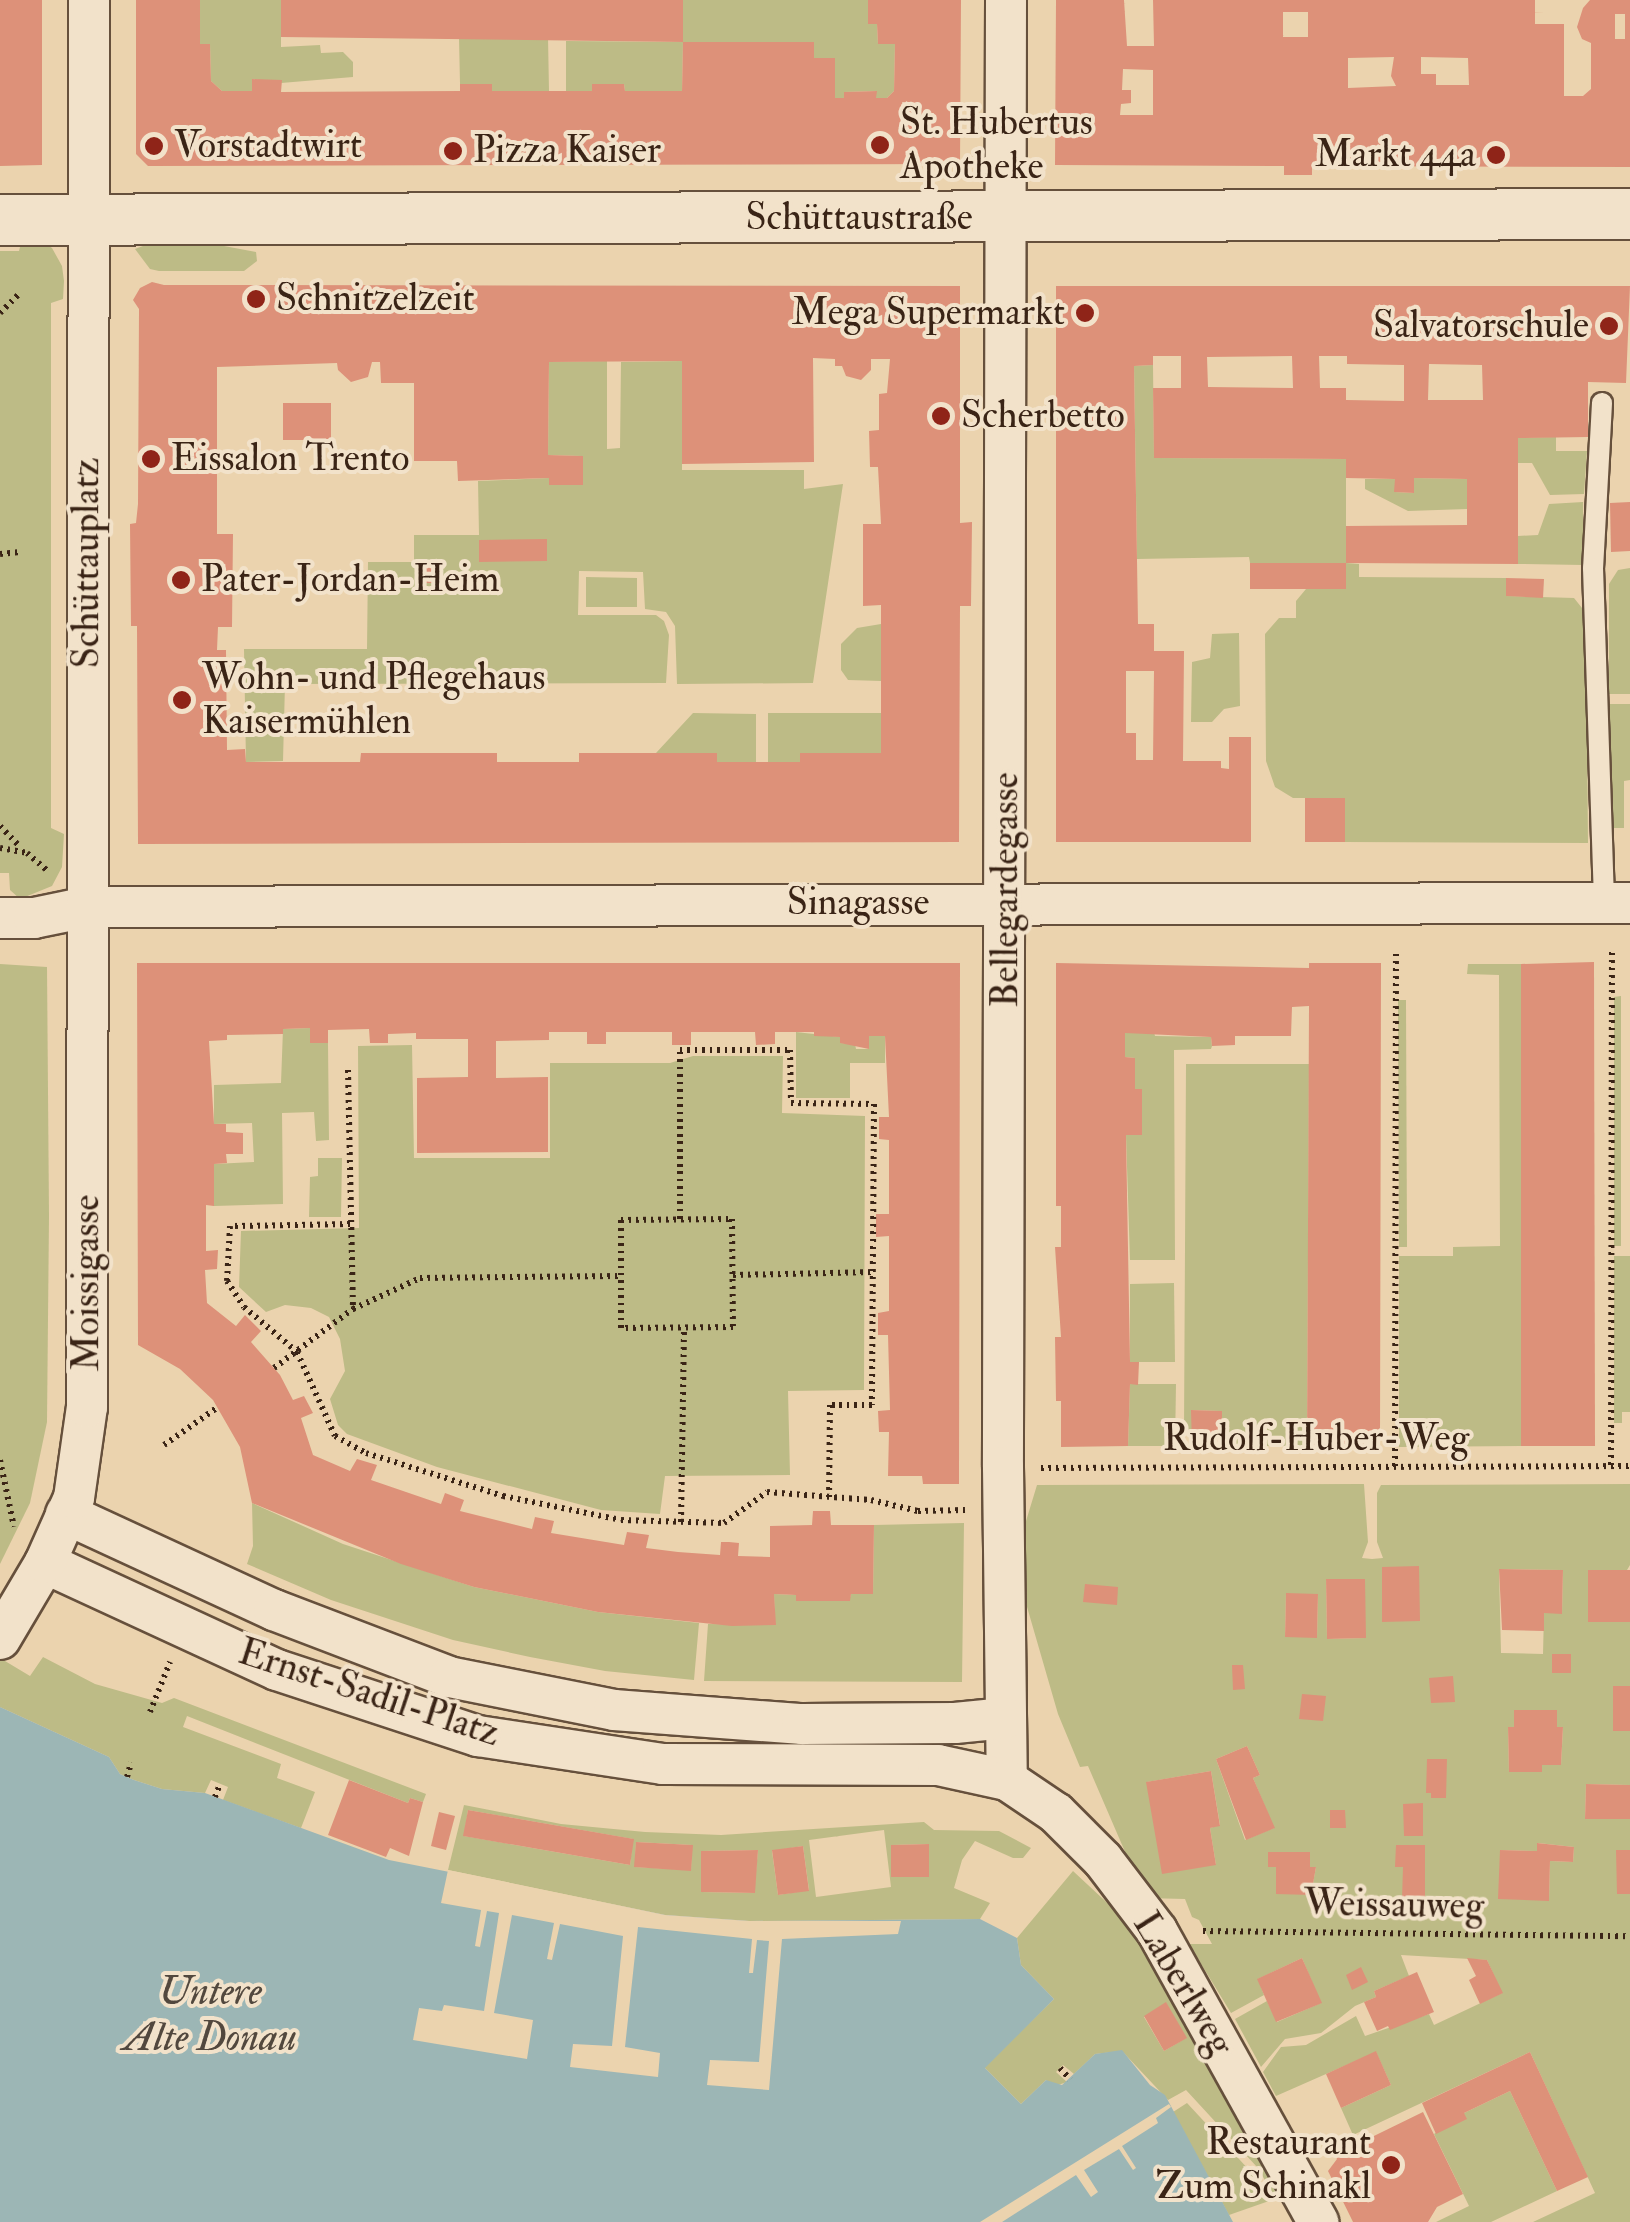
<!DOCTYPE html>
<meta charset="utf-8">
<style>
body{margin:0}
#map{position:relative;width:1630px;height:2222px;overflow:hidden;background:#ebd3ae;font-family:"IM FELL Double Pica",serif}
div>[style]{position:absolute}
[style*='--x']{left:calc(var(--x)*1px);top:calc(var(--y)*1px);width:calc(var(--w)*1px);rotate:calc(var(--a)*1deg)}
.green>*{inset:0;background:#bdbb86}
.water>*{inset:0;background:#9cb6b5}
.pier>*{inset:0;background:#ebd3ae}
.building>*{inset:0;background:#dd9179}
.path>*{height:6px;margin-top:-3px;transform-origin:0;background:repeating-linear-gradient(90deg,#3a2416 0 2.5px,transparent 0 7.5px)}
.roads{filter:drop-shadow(2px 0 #66503c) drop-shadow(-2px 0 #66503c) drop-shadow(0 2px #66503c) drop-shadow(0 -2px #66503c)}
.service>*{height:20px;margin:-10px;padding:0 10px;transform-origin:10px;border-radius:10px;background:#f2e2ca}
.minor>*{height:40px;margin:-20px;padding:0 20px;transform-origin:20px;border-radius:20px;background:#f2e2ca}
.tertiary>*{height:50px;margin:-25px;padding:0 25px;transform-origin:25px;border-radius:25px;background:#f2e2ca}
.dots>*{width:28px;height:28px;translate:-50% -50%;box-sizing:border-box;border:5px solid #f2e2ca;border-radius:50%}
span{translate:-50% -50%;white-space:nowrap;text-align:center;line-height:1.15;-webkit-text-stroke:8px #f2e2ca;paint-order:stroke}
.poi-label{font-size:38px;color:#3a2416}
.left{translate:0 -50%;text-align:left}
.right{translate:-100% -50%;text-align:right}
.street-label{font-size:38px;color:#3a2416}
.water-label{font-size:40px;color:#52483e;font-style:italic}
</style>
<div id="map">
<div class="green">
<div style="clip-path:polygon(200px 0,281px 0,281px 47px,320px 45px,321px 53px,343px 52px,353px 62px,353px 77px,281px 83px,253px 79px,252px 91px,222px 91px,211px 81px,210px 44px,200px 44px)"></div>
<div style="clip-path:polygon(683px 0,868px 0,868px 23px,877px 24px,878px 44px,895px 44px,894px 91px,887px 98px,876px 98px,876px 91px,844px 92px,844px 98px,835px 98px,835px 58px,814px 58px,814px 42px,683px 42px,682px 91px,625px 91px,624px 84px,593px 84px,592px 91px,566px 91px,566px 41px,682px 42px)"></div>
<div style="clip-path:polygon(459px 37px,548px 37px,549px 91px,492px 91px,491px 84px,460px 84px)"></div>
<div style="clip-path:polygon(21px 243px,45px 243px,52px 248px,62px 266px,64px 281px,63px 299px,51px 303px,51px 828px,64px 834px,62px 867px,52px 886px,20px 899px,10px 890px,9px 873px,0 873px,0 251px,19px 251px)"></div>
<div style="clip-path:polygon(151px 243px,208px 243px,256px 252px,257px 261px,244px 271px,159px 271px,150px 269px,135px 249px)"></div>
<div style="clip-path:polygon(607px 361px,607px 449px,620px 448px,621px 362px,682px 361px,682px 470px,804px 470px,804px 489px,843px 484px,813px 683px,677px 684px,675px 626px,666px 612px,645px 609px,643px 572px,579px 571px,578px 615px,656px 615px,664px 621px,669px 635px,666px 683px,285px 684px,283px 761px,246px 762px,244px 649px,367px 649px,368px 562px,414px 562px,414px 535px,479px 535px,478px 481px,549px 478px,549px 485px,583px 485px,582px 456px,548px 455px,549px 362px)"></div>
<div style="clip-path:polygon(1153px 365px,1154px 458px,1346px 459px,1346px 563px,1359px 564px,1359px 577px,1506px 578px,1506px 596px,1574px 598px,1586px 613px,1588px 843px,1345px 842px,1345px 798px,1293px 798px,1275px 787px,1266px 761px,1265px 634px,1279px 618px,1296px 618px,1296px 601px,1306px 589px,1345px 589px,1250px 563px,1249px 557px,1137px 559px,1134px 366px)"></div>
<div style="clip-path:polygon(1556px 437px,1556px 451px,1587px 451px,1584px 494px,1550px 495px,1532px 463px,1518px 463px,1518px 438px)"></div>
<div style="clip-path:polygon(1414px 478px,1467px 479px,1467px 509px,1408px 511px,1365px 489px,1365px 479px,1395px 479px,1395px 492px,1413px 493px)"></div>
<div style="clip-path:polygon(1583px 502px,1583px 565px,1518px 564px,1518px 536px,1538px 535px,1549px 504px)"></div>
<div style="clip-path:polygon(1630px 568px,1630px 694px,1609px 694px,1609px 584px,1618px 570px)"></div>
<div style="clip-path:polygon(586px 577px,637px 578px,637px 607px,586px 607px)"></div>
<div style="clip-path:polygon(881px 624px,882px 681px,848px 680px,841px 670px,841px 644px,857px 628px)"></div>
<div style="clip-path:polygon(1239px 633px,1240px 706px,1224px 709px,1212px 722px,1191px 722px,1192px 662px,1210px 658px,1212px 634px)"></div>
<div style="clip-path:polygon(1609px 704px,1630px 704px,1630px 780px,1624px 781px,1624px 828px,1609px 828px)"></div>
<div style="clip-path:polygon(693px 713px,756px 714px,756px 762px,717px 762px,717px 753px,656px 753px)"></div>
<div style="clip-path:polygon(768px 713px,881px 713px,881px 753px,800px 754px,800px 762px,768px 762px)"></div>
<div style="clip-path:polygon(0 964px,47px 967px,49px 1216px,47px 1422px,30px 1503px,0 1564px)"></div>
<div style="clip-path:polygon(1468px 964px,1521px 964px,1521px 1446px,1399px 1447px,1399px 1256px,1453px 1256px,1453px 1247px,1500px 1246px,1499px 975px,1467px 974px)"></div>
<div style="clip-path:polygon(1621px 996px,1621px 1246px,1614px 1246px,1614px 997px)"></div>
<div style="clip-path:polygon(1398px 1000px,1406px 1000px,1407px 1247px,1399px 1247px)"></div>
<div style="clip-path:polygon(310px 1028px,310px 1043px,328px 1043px,329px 1140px,316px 1141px,314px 1112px,282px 1113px,283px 1204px,214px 1206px,214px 1164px,254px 1162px,252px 1123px,214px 1124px,214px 1085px,281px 1083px,283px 1029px)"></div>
<div style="clip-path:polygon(796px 1032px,840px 1037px,840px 1043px,855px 1044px,856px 1049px,869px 1049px,869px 1036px,885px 1036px,885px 1063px,850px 1063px,850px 1098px,796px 1098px)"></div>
<div style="clip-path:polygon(1154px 1032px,1155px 1036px,1211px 1037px,1212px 1046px,1211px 1049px,1174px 1050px,1175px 1260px,1130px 1260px,1126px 1135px,1142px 1134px,1142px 1090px,1135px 1089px,1135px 1058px,1125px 1057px,1125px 1033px)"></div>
<div style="clip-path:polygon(412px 1045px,414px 1158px,550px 1158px,550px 1063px,670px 1063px,693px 1056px,783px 1056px,782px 1113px,865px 1116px,864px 1390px,788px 1391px,790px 1475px,665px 1476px,660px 1514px,601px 1510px,437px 1467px,347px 1434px,338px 1425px,330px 1399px,345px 1371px,340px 1339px,329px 1317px,311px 1308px,285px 1305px,266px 1312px,239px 1287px,241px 1231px,359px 1228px,358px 1046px)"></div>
<div style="clip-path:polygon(1186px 1064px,1309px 1064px,1307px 1446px,1222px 1446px,1221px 1411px,1192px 1410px,1192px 1430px,1184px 1430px)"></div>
<div style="clip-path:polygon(318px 1158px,342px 1158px,341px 1217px,309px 1217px,310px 1177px,318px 1176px)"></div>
<div style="clip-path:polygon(1614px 1256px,1630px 1256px,1630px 1412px,1622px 1412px,1622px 1423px,1614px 1423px)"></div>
<div style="clip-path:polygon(1174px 1283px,1175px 1362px,1130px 1362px,1130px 1284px)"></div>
<div style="clip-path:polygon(1130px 1384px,1176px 1384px,1175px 1446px,1128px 1446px)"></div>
<div style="clip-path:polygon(evenodd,1364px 1484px,1368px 1542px,1362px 1558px,1372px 1559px,1383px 1558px,1377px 1542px,1377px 1493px,1381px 1485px,1630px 1484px,1630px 1565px,1627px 1570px,1588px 1571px,1588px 1622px,1630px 1622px,1630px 1686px,1613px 1687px,1613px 1731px,1630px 1731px,1630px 1785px,1586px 1784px,1585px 1818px,1630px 1819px,1630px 1850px,1617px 1850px,1617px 1894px,1630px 1894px,1630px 2222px,1533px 2222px,1595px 2193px,1530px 2052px,1353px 2135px,1341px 2108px,1391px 2085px,1376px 2052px,1276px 2096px,1263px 2072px,1281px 2047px,1306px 2045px,1356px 2016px,1365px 2036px,1429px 2014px,1434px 2025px,1502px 1993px,1487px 1960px,1401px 1955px,1409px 1976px,1374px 1991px,1376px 1997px,1355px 2006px,1321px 2033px,1285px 2039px,1261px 2067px,1235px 2019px,1267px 2001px,1277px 2022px,1321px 2003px,1302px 1958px,1258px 1979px,1264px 1995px,1231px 2013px,1189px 1944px,1212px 1944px,1199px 1920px,1192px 1917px,1185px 1899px,1145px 1898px,1088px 1766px,1080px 1767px,1058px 1714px,1023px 1593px,1023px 1531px,1037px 1485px,1364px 1484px,1499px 1569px,1563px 1570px,1562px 1613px,1544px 1613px,1543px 1654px,1501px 1653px,1499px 1569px,1364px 1484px,1326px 1579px,1365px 1579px,1365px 1638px,1327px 1639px,1326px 1579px,1364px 1484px,1286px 1594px,1318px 1594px,1317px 1637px,1285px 1637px,1286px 1594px,1364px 1484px,1515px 1710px,1557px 1710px,1557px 1727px,1563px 1728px,1561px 1765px,1542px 1765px,1542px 1772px,1509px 1772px,1508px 1728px,1514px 1727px,1515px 1710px,1364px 1484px,1247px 1746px,1260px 1775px,1253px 1778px,1274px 1828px,1245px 1840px,1216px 1759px,1247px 1746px,1364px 1484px,1211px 1771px,1220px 1825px,1210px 1828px,1216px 1865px,1147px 1782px,1211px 1771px,1364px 1484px,1538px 1843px,1574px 1847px,1573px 1862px,1550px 1861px,1549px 1900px,1499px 1898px,1501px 1850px,1537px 1851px,1538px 1843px,1364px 1484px,1268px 1852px,1309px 1852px,1310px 1867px,1316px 1867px,1311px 1894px,1277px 1894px,1276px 1867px,1268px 1866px,1268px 1852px)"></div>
<div style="clip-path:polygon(252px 1503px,343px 1544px,474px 1587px,598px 1612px,699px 1623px,694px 1680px,605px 1671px,530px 1657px,453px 1640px,331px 1600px,247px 1564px,253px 1546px)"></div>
<div style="clip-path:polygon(964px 1523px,962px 1682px,704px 1681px,708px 1624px,775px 1625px,774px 1594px,796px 1595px,796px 1601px,849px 1601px,851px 1594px,873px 1594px,874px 1525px)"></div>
<div style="clip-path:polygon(43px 1657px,95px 1684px,162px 1703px,174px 1698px,426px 1794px,423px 1802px,410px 1798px,408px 1803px,187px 1716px,183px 1727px,281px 1764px,277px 1778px,315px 1792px,301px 1828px,223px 1800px,228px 1787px,211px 1780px,205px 1793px,162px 1789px,134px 1780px,120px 1774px,109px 1757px,0 1707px,0 1658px,30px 1676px)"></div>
<div style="clip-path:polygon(evenodd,464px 1805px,561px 1824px,645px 1832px,721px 1835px,924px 1822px,934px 1830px,999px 1831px,1031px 1848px,1023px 1858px,1013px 1858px,975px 1841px,962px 1860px,954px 1888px,990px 1903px,980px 1919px,749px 1921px,665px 1915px,448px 1870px,464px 1805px,468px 1810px,633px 1839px,630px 1865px,464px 1836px,468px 1810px,464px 1805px,884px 1830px,891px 1887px,816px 1897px,809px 1840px,884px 1830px,464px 1805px,636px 1842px,692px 1845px,691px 1870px,635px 1867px,636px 1842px,464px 1805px,929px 1844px,929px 1877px,891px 1877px,892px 1845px,929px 1844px,464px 1805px,803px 1846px,809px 1890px,778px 1895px,772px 1851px,803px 1846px,464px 1805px,758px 1850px,754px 1893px,701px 1892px,701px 1851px,758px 1850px)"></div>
<div style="clip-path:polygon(evenodd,1073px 1871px,1132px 1926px,1283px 2198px,1277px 2200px,1257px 2167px,1186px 2090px,1168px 2100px,1122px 2051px,1095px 2054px,1074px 2074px,1063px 2065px,1056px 2072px,1067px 2082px,1055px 2086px,1046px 2080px,1021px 2104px,984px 2067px,1054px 1999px,1021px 1965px,1017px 1938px,1073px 1871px,1166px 2003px,1186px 2038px,1164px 2051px,1144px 2017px,1166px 2003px)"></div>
<div style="clip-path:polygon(1510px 2091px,1557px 2191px,1491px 2222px,1436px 2222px,1469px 2206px,1434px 2134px,1464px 2113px)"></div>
<div style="clip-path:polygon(1187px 2103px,1251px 2172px,1269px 2201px,1229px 2215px,1173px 2112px)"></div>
</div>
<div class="water">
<div style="clip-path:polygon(0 1707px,109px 1757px,120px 1774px,134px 1780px,162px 1789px,205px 1793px,389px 1860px,665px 1915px,749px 1921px,980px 1919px,1017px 1938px,1021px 1965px,1054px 1999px,985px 2068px,1021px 2104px,1046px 2080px,1062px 2085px,1095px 2054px,1122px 2050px,1150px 2085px,1165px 2095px,1233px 2222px,0 2222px)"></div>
</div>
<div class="pier">
<div style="clip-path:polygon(448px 1870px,665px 1915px,749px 1921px,901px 1921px,898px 1934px,782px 1939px,769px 2090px,707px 2085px,710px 2060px,759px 2062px,769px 1941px,757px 1940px,753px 1973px,749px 1973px,752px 1939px,638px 1927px,625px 2047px,660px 2053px,658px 2077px,570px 2067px,573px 2044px,612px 2046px,623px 1936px,560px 1924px,552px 1960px,547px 1959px,554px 1923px,512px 1915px,494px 2013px,533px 2020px,527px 2059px,413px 2040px,419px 2008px,442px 2011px,444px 2005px,484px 2011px,499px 1913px,487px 1911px,480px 1947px,475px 1946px,481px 1910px,441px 1903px)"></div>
<div style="clip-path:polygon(1169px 2104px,1171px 2107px,1156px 2118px,1158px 2123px,1122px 2146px,1136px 2168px,1133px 2170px,1119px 2149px,1084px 2170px,1098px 2192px,1091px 2197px,1076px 2175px,1002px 2222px,980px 2222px)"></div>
</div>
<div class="building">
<div style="clip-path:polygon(0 0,42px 0,42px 165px,0 166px)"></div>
<div style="clip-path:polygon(136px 0,200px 0,200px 44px,210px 44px,211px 81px,222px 91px,252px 91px,252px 79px,282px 80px,281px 92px,460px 91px,460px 84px,492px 84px,492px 91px,592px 91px,592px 84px,624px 84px,625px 91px,682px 91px,683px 42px,814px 42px,814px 58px,835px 58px,835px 98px,844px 98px,844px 92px,877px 91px,876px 98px,887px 98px,894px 91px,895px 44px,878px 44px,877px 24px,868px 24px,868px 0,961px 0,960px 164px,148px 166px,136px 154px)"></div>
<div style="clip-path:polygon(281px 0,683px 0,683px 42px,281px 37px)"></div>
<div style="clip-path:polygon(evenodd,1056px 0,1124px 0,1127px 46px,1154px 46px,1153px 0,1535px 0,1535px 24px,1564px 24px,1564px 96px,1583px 96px,1591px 89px,1591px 43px,1582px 39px,1577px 27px,1583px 8px,1590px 0,1630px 0,1630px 167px,1312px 166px,1312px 175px,1284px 175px,1284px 166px,1055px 165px,1056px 0,1283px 12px,1308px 12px,1308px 37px,1283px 37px,1283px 12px,1056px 0,1615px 14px,1625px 14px,1625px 39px,1615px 39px,1615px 14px,1056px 0,1394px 57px,1391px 76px,1396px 86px,1348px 88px,1348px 58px,1394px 57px,1056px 0,1421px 57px,1468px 58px,1469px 85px,1436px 85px,1436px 74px,1421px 74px,1421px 57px,1056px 0,1123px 69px,1153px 70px,1153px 115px,1120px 115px,1121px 104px,1131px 103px,1131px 90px,1122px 90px,1123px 69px)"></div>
<div style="clip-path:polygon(evenodd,152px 282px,164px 285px,960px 286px,960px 523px,972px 522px,971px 606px,960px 606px,959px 842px,138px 844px,137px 626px,131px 626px,130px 524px,136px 523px,138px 504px,139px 309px,133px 300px,140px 288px,152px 282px,813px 358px,835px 359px,835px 366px,842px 366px,846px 376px,861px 380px,871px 370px,871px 359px,890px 359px,887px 393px,879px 394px,879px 430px,869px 431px,870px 467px,878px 467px,881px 524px,863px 524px,863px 606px,881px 605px,881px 753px,800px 753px,800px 762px,717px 762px,717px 753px,579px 753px,579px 762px,497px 762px,497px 753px,361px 753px,360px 762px,246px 762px,245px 749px,227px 750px,226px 650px,217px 650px,218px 627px,232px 627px,233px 534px,217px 534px,217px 367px,337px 363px,338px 370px,351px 382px,368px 377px,372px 362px,380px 362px,381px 383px,414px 383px,414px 461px,457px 461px,458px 481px,549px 478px,549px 485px,583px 485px,583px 456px,548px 455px,549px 362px,682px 361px,682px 464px,814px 462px,813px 358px)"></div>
<div style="clip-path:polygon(evenodd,1056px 286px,1630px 286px,1626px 383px,1588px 382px,1588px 437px,1518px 438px,1518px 564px,1346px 563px,1346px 526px,1467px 525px,1467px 479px,1414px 478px,1414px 493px,1394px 492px,1395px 479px,1346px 478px,1346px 459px,1154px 458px,1153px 388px,1181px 388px,1181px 356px,1153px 356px,1153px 365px,1134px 366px,1138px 624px,1154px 624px,1154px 651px,1184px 651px,1183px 761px,1221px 761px,1221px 768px,1229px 769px,1229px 737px,1251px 737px,1251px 842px,1056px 842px,1056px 286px,1292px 356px,1293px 388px,1208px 387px,1207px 357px,1292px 356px,1056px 286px,1319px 356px,1347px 356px,1347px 364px,1404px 365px,1404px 401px,1346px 400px,1346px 388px,1320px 388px,1319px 356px,1056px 286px,1429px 364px,1482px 365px,1483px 400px,1428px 400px,1429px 364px,1056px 286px,1126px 671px,1154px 671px,1153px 760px,1136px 760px,1136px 733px,1126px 733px,1126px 671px)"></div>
<div style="clip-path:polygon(283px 403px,331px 403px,331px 440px,283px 440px)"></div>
<div style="clip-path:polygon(1630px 502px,1630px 551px,1611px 552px,1610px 503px)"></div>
<div style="clip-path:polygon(547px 539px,547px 561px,479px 562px,479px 540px)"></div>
<div style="clip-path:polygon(421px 562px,441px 562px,441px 583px,421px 583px)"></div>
<div style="clip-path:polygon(1250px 563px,1346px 563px,1346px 589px,1250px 589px)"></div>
<div style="clip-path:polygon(1506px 578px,1544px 579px,1543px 598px,1506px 596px)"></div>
<div style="clip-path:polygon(1305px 798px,1345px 798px,1345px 842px,1305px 842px)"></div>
<div style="clip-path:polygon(1594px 962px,1595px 1446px,1521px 1446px,1521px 964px)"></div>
<div style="clip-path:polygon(137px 963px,960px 963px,959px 1484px,923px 1484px,922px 1476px,888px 1476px,889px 1432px,879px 1432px,878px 1411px,890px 1410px,888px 1335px,878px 1335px,878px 1313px,889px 1311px,889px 1236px,876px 1237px,876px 1214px,889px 1214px,889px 1140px,879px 1139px,879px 1117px,889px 1117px,885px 1036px,869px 1036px,869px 1049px,840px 1043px,840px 1037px,814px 1036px,814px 1032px,775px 1032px,775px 1044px,756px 1045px,755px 1032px,691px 1032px,691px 1045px,672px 1045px,672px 1032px,606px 1032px,606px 1044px,587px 1044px,587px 1032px,549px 1032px,549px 1040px,496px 1041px,496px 1078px,548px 1077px,548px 1152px,417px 1153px,417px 1078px,468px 1077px,468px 1039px,416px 1039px,416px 1033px,388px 1034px,388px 1043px,370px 1043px,369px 1029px,328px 1030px,328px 1043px,310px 1043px,310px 1028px,283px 1029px,283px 1034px,227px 1035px,227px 1040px,209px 1041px,214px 1124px,226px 1124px,226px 1132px,243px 1133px,243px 1154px,226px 1154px,227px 1163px,214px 1164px,214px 1206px,206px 1205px,206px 1251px,218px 1250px,217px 1269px,205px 1270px,207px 1303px,236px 1326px,245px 1315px,261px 1331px,251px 1342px,280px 1375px,293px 1400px,304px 1396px,313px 1413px,301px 1418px,313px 1455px,350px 1471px,357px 1459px,377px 1465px,371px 1480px,441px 1504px,445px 1493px,464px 1500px,460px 1511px,532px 1529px,535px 1517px,554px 1521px,551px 1533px,624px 1545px,627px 1532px,649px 1535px,646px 1548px,678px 1552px,720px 1555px,721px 1542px,729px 1542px,739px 1543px,738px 1556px,770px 1557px,770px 1526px,812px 1525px,813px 1511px,830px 1511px,831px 1525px,874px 1525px,873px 1594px,851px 1594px,850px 1601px,796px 1601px,796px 1595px,774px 1594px,776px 1625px,732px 1626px,598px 1612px,474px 1587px,401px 1564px,252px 1503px,240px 1447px,213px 1400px,180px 1369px,138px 1345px)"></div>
<div style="clip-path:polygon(1056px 963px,1309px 968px,1309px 963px,1381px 963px,1380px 1446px,1307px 1446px,1309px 1006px,1292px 1007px,1291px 1036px,1235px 1036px,1235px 1045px,1212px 1046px,1211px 1037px,1125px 1033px,1125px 1057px,1135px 1058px,1135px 1089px,1142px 1089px,1142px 1135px,1126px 1135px,1130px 1362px,1139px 1362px,1138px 1385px,1130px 1384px,1128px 1446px,1061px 1447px,1061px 1401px,1056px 1401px,1055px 1337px,1061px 1337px,1055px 1247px,1061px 1247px,1061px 1206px,1056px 1206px)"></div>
<div style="clip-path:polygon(1191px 1410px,1222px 1411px,1222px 1446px,1192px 1446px)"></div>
<div style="clip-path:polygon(1419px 1566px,1420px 1621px,1382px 1622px,1382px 1567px)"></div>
<div style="clip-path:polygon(1499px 1569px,1563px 1570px,1562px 1614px,1544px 1613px,1544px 1631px,1502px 1630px)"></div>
<div style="clip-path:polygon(1588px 1570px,1630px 1570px,1630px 1622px,1588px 1622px)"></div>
<div style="clip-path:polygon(1326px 1579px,1365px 1579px,1366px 1638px,1327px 1639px)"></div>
<div style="clip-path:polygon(1085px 1584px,1118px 1587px,1117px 1605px,1083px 1602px)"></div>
<div style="clip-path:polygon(1286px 1593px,1318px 1594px,1317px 1638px,1285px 1637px)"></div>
<div style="clip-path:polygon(1552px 1654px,1571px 1654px,1571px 1673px,1552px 1673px)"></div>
<div style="clip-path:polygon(1232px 1665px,1243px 1665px,1245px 1689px,1233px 1690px)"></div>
<div style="clip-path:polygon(1453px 1676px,1455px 1702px,1431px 1703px,1429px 1678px)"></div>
<div style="clip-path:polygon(1613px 1686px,1630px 1686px,1630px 1731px,1613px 1731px)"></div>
<div style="clip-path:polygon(1302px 1694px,1326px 1696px,1323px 1721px,1299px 1719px)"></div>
<div style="clip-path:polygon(1514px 1710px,1557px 1710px,1557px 1727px,1563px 1727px,1561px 1765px,1542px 1765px,1542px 1772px,1509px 1772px,1508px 1727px,1514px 1727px)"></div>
<div style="clip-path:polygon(1247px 1746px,1260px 1775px,1253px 1778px,1275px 1828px,1246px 1840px,1216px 1759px)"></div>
<div style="clip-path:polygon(1427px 1759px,1447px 1759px,1446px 1798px,1431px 1798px,1431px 1793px,1426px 1793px)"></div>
<div style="clip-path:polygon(1211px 1771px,1220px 1826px,1210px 1828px,1216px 1865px,1162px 1874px,1146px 1782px)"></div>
<div style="clip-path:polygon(349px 1780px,408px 1803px,410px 1798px,423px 1802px,409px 1856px,390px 1848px,386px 1857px,328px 1835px)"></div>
<div style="clip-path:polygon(1586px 1784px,1630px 1785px,1630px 1819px,1585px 1819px)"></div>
<div style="clip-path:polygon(1423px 1803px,1423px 1836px,1404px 1836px,1403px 1804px)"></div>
<div style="clip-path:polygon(468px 1810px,634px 1839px,630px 1865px,463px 1836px)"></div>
<div style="clip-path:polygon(1330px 1810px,1345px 1810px,1346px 1828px,1330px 1828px)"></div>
<div style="clip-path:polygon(439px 1812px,455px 1816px,446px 1850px,431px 1846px)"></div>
<div style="clip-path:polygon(636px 1842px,693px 1845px,691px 1871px,634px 1867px)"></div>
<div style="clip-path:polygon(1537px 1843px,1574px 1847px,1573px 1862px,1550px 1861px,1549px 1901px,1498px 1899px,1500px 1850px,1537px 1851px)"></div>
<div style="clip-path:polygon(929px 1844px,929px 1877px,891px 1877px,891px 1845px)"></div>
<div style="clip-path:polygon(1396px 1845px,1425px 1845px,1425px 1901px,1402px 1900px,1403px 1867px,1395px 1867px)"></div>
<div style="clip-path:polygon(803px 1846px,809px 1891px,778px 1895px,772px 1850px)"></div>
<div style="clip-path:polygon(758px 1850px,755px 1893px,701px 1892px,701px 1851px)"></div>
<div style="clip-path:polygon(1616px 1850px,1630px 1850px,1630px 1894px,1617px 1894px)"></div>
<div style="clip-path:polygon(1268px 1852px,1310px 1852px,1310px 1867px,1316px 1867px,1311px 1895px,1276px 1894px,1276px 1867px,1268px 1867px)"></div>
<div style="clip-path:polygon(1302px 1958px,1322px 2003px,1276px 2022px,1257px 1979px)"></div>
<div style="clip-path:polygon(1467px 1958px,1487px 1960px,1503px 1993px,1480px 2004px,1469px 1980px,1476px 1976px)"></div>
<div style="clip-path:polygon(1361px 1967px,1368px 1982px,1352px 1990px,1346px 1975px)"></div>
<div style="clip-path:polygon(1417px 1972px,1434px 2012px,1390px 2030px,1388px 2026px,1377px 2031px,1364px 2002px,1376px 1997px,1374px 1991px)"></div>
<div style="clip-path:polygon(1166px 2002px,1187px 2038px,1164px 2051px,1144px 2016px)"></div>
<div style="clip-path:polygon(1376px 2051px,1391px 2085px,1341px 2108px,1326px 2074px)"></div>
<div style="clip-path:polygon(1530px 2052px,1588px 2177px,1557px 2191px,1510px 2091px,1464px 2113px,1467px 2119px,1436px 2134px,1422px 2103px)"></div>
<div style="clip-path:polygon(1423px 2112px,1463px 2194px,1437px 2207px,1428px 2222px,1353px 2222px,1328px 2171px,1337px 2159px,1335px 2155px)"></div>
</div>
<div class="path">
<div style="--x:0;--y:313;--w:27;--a:-45"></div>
<div style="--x:0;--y:554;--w:20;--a:-6"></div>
<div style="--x:0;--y:826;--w:28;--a:46"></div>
<div style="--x:0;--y:848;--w:27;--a:10"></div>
<div style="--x:27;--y:853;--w:29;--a:41"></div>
<div style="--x:348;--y:1070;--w:239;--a:88.8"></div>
<div style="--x:680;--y:1219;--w:169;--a:-90"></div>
<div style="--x:680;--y:1050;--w:110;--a:0"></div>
<div style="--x:790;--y:1050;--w:53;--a:88.9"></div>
<div style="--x:791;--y:1103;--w:83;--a:0.7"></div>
<div style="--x:874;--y:1104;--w:301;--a:90.4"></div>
<div style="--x:872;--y:1405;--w:42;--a:180"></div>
<div style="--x:830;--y:1405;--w:92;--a:90.6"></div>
<div style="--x:732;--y:1219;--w:108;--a:89.5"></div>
<div style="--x:733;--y:1327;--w:112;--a:179.5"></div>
<div style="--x:621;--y:1328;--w:108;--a:-90"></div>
<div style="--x:621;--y:1220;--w:111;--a:-0.5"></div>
<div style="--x:350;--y:1224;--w:120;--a:179"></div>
<div style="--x:230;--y:1226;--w:55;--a:93.1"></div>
<div style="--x:227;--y:1281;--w:31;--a:57"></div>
<div style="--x:244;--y:1307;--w:70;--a:40.3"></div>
<div style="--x:297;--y:1352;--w:92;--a:65.7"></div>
<div style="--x:335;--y:1436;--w:35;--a:29"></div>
<div style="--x:366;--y:1453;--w:144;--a:17.4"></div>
<div style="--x:503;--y:1496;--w:120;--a:11.5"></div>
<div style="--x:621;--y:1520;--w:103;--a:1.7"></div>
<div style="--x:724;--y:1523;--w:53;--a:-35.8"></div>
<div style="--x:767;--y:1492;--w:104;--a:4.4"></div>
<div style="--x:871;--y:1500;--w:48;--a:13.2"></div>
<div style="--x:918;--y:1511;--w:47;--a:-1.2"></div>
<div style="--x:733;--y:1275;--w:141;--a:-1.2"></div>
<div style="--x:274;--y:1368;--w:99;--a:-36.8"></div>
<div style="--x:353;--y:1309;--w:74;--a:-24.8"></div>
<div style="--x:420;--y:1278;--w:201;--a:-0.6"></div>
<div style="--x:164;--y:1445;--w:66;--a:-35.1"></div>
<div style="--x:0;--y:1460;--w:68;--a:78.2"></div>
<div style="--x:1611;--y:1465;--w:513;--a:-89.89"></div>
<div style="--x:1395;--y:1466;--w:512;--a:-89.89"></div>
<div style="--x:1041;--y:1468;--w:589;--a:-0.19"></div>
<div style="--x:681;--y:1522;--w:195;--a:-89.1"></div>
<div style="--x:150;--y:1712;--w:54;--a:-68.2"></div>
<div style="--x:127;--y:1777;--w:15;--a:-74"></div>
<div style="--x:215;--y:1797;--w:14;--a:-69"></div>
<div style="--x:1203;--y:1931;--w:427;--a:0.7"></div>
<div style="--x:1060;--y:2068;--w:15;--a:48"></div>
</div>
<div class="roads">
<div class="service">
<div style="--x:1602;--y:403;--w:165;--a:93.1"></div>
<div style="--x:1593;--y:568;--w:335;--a:88.1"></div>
</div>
<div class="minor">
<div style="--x:1006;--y:0;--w:1467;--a:90.12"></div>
<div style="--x:1003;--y:1467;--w:313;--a:89.3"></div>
<div style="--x:0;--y:918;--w:34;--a:0"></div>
<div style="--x:34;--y:918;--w:54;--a:-11.7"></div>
<div style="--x:87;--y:907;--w:1543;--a:-0.15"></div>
<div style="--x:66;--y:1514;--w:229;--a:24.8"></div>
<div style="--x:274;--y:1610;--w:187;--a:20.9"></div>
<div style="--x:449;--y:1677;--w:168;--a:11.3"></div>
<div style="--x:614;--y:1710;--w:189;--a:4.3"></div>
<div style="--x:802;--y:1724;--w:153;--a:-0.4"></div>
<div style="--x:955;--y:1723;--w:51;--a:-5.6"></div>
<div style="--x:45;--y:1563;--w:255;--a:24.8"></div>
<div style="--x:277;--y:1670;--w:212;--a:18.2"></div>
<div style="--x:478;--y:1736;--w:187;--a:8.6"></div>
<div style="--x:663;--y:1764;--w:275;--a:0.2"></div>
<div style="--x:938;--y:1765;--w:71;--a:12.3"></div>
<div style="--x:1007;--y:1780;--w:59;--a:34"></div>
<div style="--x:1056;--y:1813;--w:66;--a:45"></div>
<div style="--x:1103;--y:1860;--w:89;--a:52.7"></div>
<div style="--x:1157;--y:1931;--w:333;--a:61"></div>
<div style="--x:0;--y:1639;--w:88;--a:-59.4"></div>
<div style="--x:45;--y:1563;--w:71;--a:-66"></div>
<div style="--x:74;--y:1498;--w:92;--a:-81.9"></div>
<div style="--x:87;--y:1407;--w:1407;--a:-89.92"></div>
</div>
<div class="tertiary">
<div style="--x:0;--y:220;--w:1630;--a:-0.21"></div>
</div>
</div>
<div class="dots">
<div style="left:880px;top:145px;background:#8f2418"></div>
<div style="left:154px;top:146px;background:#8f2418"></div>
<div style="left:453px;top:151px;background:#8f2418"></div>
<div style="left:1496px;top:155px;background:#8f2418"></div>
<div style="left:256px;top:299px;background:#8f2418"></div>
<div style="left:1085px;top:313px;background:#8f2418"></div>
<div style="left:1609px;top:326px;background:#8f2418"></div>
<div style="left:941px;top:416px;background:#8f2418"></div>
<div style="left:151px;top:459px;background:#8f2418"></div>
<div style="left:181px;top:580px;background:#8f2418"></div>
<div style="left:182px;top:700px;background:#8f2418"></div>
<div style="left:1391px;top:2165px;background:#8f2418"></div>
</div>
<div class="poi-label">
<span class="left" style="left:900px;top:145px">St. Hubertus<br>Apotheke</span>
<span class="left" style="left:174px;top:146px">Vorstadtwirt</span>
<span class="left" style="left:473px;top:151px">Pizza Kaiser</span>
<span class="right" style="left:1476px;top:155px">Markt 44a</span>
<span class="left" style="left:276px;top:299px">Schnitzelzeit</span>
<span class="right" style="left:1065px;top:313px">Mega Supermarkt</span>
<span class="right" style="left:1589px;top:326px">Salvatorschule</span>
<span class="left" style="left:961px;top:416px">Scherbetto</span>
<span class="left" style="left:171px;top:459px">Eissalon Trento</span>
<span class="left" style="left:201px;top:580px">Pater-Jordan-Heim</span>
<span class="left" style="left:202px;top:700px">Wohn- und Pflegehaus<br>Kaisermühlen</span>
<span class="right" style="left:1371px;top:2165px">Restaurant<br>Zum Schinakl</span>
</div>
<div class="street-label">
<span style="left:859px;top:218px">Schüttaustraße</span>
<span style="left:87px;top:563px;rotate:-90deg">Schüttauplatz</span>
<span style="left:1006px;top:890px;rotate:-90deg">Bellegardegasse</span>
<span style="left:858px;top:903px">Sinagasse</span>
<span style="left:87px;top:1283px;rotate:-90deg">Moissigasse</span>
<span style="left:1316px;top:1439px">Rudolf-Huber-Weg</span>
<span style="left:369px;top:1693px;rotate:18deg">Ernst-Sadil-Platz</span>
<span style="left:1394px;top:1905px;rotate:1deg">Weissauweg</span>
<span style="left:1183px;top:1984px;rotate:59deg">Laberlweg</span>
</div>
<div class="water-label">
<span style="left:210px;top:2015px">Untere<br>Alte Donau</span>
</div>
</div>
